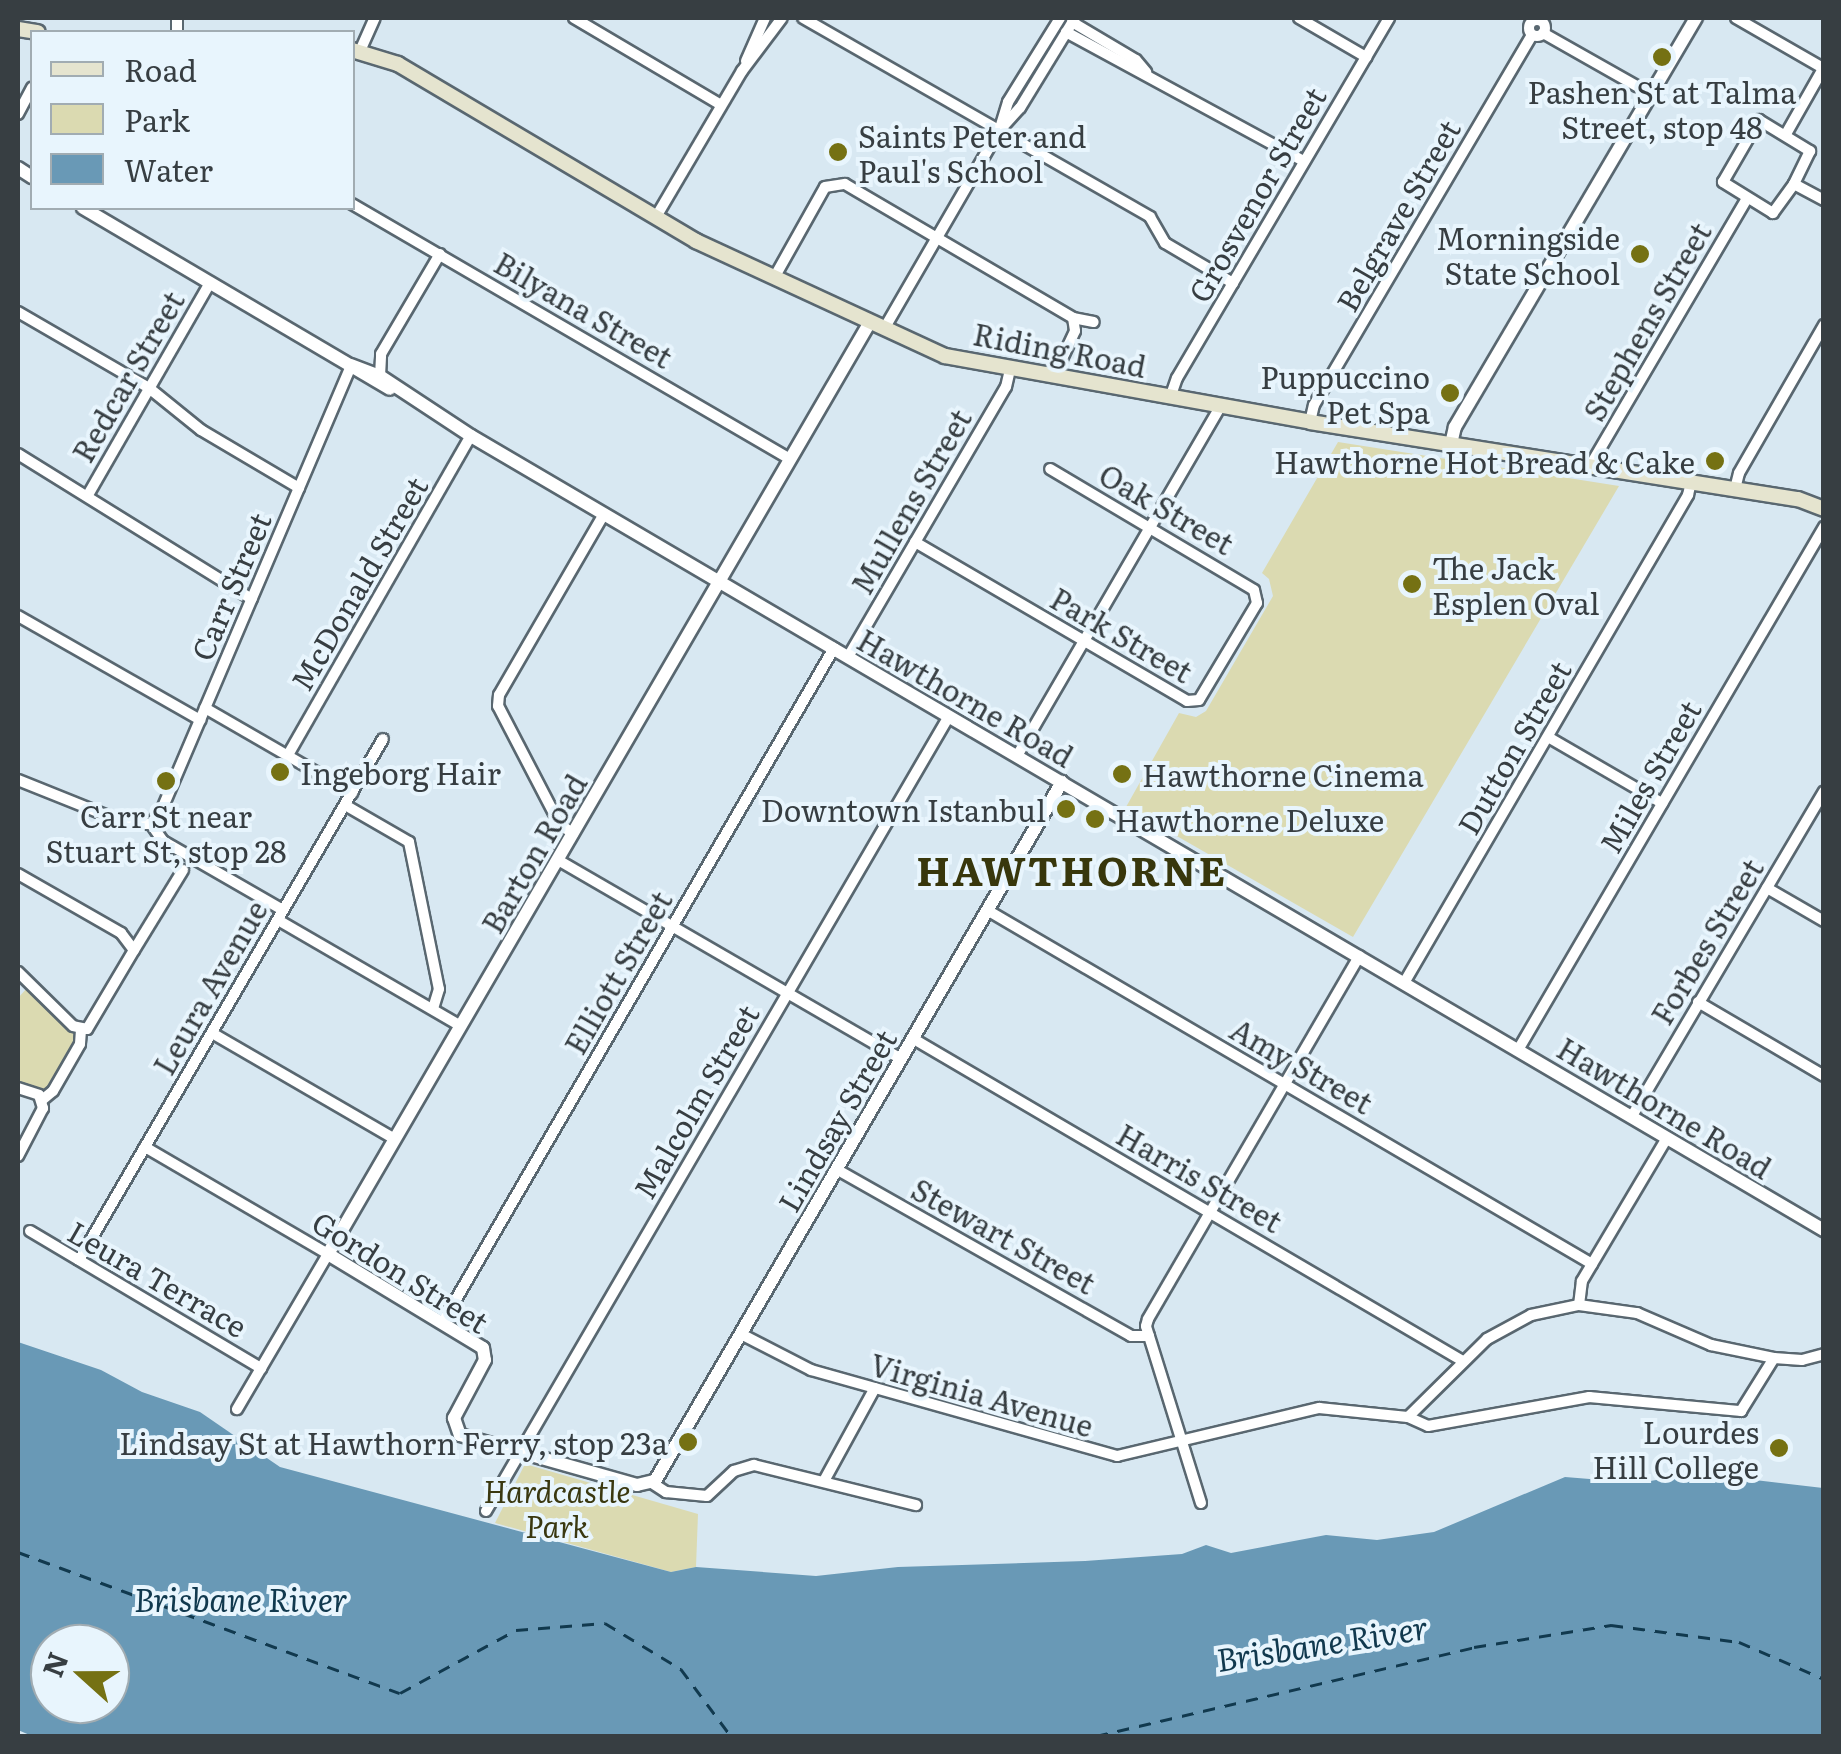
<!DOCTYPE html>
<style>
body{margin:0}
#map{position:relative;width:1841px;height:1754px;overflow:hidden;background:#d8e8f2;font-family:Literata,serif}
div>[style]{position:absolute}
[style*='--x']{left:calc(var(--x)*1px);top:calc(var(--y)*1px);width:calc(var(--w)*1px);rotate:calc(var(--a)*1deg)}
.green>*{inset:0;background:#dbdab1}
.water>*{inset:0;background:#6999b6}
.ferry>*{height:2.5px;margin-top:-1.25px;transform-origin:0;background:repeating-linear-gradient(90deg,#11394e 0 12px,transparent 0 22px)}
.roads{filter:drop-shadow(2px 0 #596770) drop-shadow(-2px 0 #596770) drop-shadow(0 2px #596770) drop-shadow(0 -2px #596770)}
.minor>*{height:10px;margin:-5px;padding:0 5px;transform-origin:5px;border-radius:5px;background:#fff}
.minor>.ring{margin:-5px;padding:0;box-sizing:content-box;background:none;border:10px solid #fff;border-radius:50%}
.tertiary>*{height:12px;margin:-6px;padding:0 6px;transform-origin:6px;border-radius:6px;background:#fff}
.secondary>*{height:14px;margin:-7px;padding:0 7px;transform-origin:7px;border-radius:7px;background:#e5e4cf}
.dots>*{width:28px;height:28px;translate:-50% -50%;box-sizing:border-box;border:5px solid #e8f5fd;border-radius:50%}
span{translate:-50% -50%;white-space:nowrap;text-align:center;line-height:1.15;-webkit-text-stroke:8px #e8f5fd;paint-order:stroke}
.poi-label{font-size:30px;color:#373e42}
.left{translate:0 -50%;text-align:left}
.right{translate:-100% -50%;text-align:right}
.street-label{font-size:30px;color:#373e42}
.park-label{font-size:30px;color:#3a3810;font-style:italic}
.water-label{font-size:32px;color:#11394e;font-style:italic}
.district-label{font-size:40px;color:#38370c;font-weight:700;letter-spacing:2.5px}
.frame{position:absolute;inset:0;border:20px solid #373e42;pointer-events:none}
.legend{position:absolute;left:30px;top:30px;width:325px;height:180px;box-sizing:border-box;background:#e8f5fd;border:2px solid #a1acb2;margin:0;padding:12px 18px;list-style:none;font-size:30px;color:#373e42}
.legend li{display:flex;align-items:center;gap:20px;height:50px}
.legend b{width:50px;border:2px solid #a1acb2}
.north{position:absolute;left:30px;top:1624px;width:100px;height:100px;box-sizing:border-box;background:#e8f5fd;border:2px solid #a1acb2;border-radius:50%;rotate:291deg;font-size:28px;font-weight:700;line-height:40px;text-align:center;color:#373e42}
.north::after{content:'';display:block;margin:auto;width:35px;height:45px;background:#757113;clip-path:polygon(50% 0,100% 100%,50% 72%,0 100%)}
</style>
<div id="map">
<div class="green">
<div style="clip-path:polygon(1338px 442px,1619px 486px,1353px 937px,1126px 807px,1179px 713px,1196px 717px,1206px 711px,1273px 596px,1269px 579px,1262px 573px)"></div>
<div style="clip-path:polygon(28px 987px,72px 1030px,78px 1043px,50px 1091px,18px 1083px,18px 998px)"></div>
<div style="clip-path:polygon(525px 1464px,698px 1514px,696px 1567px,671px 1572px,495px 1523px)"></div>
</div>
<div class="water">
<div style="clip-path:polygon(evenodd,18px 1342px,101px 1370px,142px 1392px,200px 1412px,280px 1467px,671px 1572px,696px 1567px,816px 1576px,898px 1567px,1085px 1561px,1182px 1554px,1206px 1545px,1231px 1553px,1326px 1535px,1377px 1540px,1434px 1532px,1565px 1477px,1639px 1483px,1696px 1473px,1823px 1488px,1823px 1736px,32px 1736px,18px 1730px,18px 1342px,50px 1644px,110px 1644px,110px 1704px,50px 1704px,50px 1644px)"></div>
</div>
<div class="ferry">
<div style="--x:18;--y:1552;--w:407;--a:20.3"></div>
<div style="--x:400;--y:1693;--w:132;--a:-28.5"></div>
<div style="--x:516;--y:1630;--w:89;--a:-4.5"></div>
<div style="--x:605;--y:1623;--w:89;--a:31.2"></div>
<div style="--x:681;--y:1669;--w:84;--a:53.3"></div>
<div style="--x:1096;--y:1736;--w:388;--a:-13.2"></div>
<div style="--x:1474;--y:1647;--w:139;--a:-9.1"></div>
<div style="--x:1611;--y:1625;--w:129;--a:7.6"></div>
<div style="--x:1739;--y:1642;--w:93;--a:23.5"></div>
</div>
<div class="roads">
<div class="minor">
<div style="--x:574;--y:18;--w:171;--a:30.6"></div>
<div style="--x:803;--y:18;--w:400;--a:29.8"></div>
<div style="--x:1150;--y:217;--w:30;--a:60"></div>
<div style="--x:1165;--y:243;--w:79;--a:30.5"></div>
<div style="--x:1299;--y:18;--w:78;--a:30.2"></div>
<div style="--x:1736;--y:18;--w:100;--a:29.9"></div>
<div class="ring" style="left:1529px;top:20px;width:6px;height:6px"></div>
<div style="--x:1072;--y:22;--w:74;--a:30.7"></div>
<div style="--x:1136;--y:60;--w:16;--a:50"></div>
<div style="--x:177;--y:32;--w:14;--a:-90"></div>
<div style="--x:1066;--y:32;--w:271;--a:28.5"></div>
<div style="--x:1543;--y:33;--w:124;--a:29.5"></div>
<div style="--x:360;--y:51;--w:36;--a:-66"></div>
<div style="--x:746;--y:61;--w:47;--a:-66.2"></div>
<div style="--x:18;--y:114;--w:30;--a:-62"></div>
<div style="--x:1759;--y:120;--w:60;--a:31.3"></div>
<div style="--x:1810;--y:151;--w:37;--a:116"></div>
<div style="--x:1794;--y:184;--w:36;--a:126"></div>
<div style="--x:1773;--y:213;--w:59;--a:-148.2"></div>
<div style="--x:1723;--y:182;--w:72;--a:-59.9"></div>
<div style="--x:1001;--y:125;--w:24;--a:-73"></div>
<div style="--x:1008;--y:102;--w:99;--a:-58.2"></div>
<div style="--x:1786;--y:134;--w:77;--a:-60.4"></div>
<div style="--x:1794;--y:184;--w:34;--a:28"></div>
<div style="--x:352;--y:204;--w:507;--a:30.21"></div>
<div style="--x:656;--y:217;--w:169;--a:-59.5"></div>
<div style="--x:742;--y:71;--w:66;--a:-53"></div>
<div style="--x:774;--y:278;--w:104;--a:-60.7"></div>
<div style="--x:825;--y:187;--w:20;--a:-9"></div>
<div style="--x:845;--y:184;--w:264;--a:30.4"></div>
<div style="--x:1073;--y:318;--w:13;--a:81"></div>
<div style="--x:1075;--y:331;--w:50;--a:115"></div>
<div style="--x:18;--y:312;--w:151;--a:30.1"></div>
<div style="--x:149;--y:388;--w:67;--a:38.9"></div>
<div style="--x:201;--y:430;--w:114;--a:30.6"></div>
<div style="--x:1073;--y:318;--w:21;--a:11"></div>
<div style="--x:884;--y:329;--w:229;--a:-59.9"></div>
<div style="--x:999;--y:131;--w:31;--a:-48"></div>
<div style="--x:1020;--y:108;--w:105;--a:-58.6"></div>
<div style="--x:380;--y:376;--w:22;--a:-87"></div>
<div style="--x:381;--y:354;--w:116;--a:-59.5"></div>
<div style="--x:1170;--y:398;--w:21;--a:-71"></div>
<div style="--x:1177;--y:378;--w:418;--a:-59.5"></div>
<div style="--x:1310;--y:422;--w:17;--a:-77"></div>
<div style="--x:1314;--y:405;--w:429;--a:-59.5"></div>
<div style="--x:18;--y:454;--w:275;--a:31.8"></div>
<div style="--x:1590;--y:466;--w:308;--a:-59.6"></div>
<div style="--x:1735;--y:489;--w:16;--a:-76"></div>
<div style="--x:1739;--y:473;--w:171;--a:-60.1"></div>
<div style="--x:88;--y:495;--w:245;--a:-60.1"></div>
<div style="--x:915;--y:542;--w:315;--a:30.3"></div>
<div style="--x:1187;--y:701;--w:12;--a:-5"></div>
<div style="--x:1199;--y:700;--w:113;--a:-59.1"></div>
<div style="--x:1257;--y:603;--w:13;--a:-103"></div>
<div style="--x:1254;--y:590;--w:237;--a:-149.3"></div>
<div style="--x:18;--y:616;--w:210;--a:29.7"></div>
<div style="--x:848;--y:657;--w:313;--a:-59.7"></div>
<div style="--x:1006;--y:387;--w:18;--a:-77"></div>
<div style="--x:205;--y:708;--w:170;--a:30"></div>
<div style="--x:1548;--y:737;--w:132;--a:30.1"></div>
<div style="--x:288;--y:755;--w:368;--a:-60.2"></div>
<div style="--x:1017;--y:756;--w:404;--a:-59.8"></div>
<div style="--x:18;--y:780;--w:118;--a:21.8"></div>
<div style="--x:128;--y:824;--w:23;--a:0"></div>
<div style="--x:345;--y:805;--w:74;--a:30"></div>
<div style="--x:409;--y:842;--w:150;--a:78.5"></div>
<div style="--x:439;--y:989;--w:21;--a:107"></div>
<div style="--x:151;--y:824;--w:19;--a:-54"></div>
<div style="--x:162;--y:809;--w:483;--a:-66.9"></div>
<div style="--x:151;--y:824;--w:21;--a:55"></div>
<div style="--x:163;--y:841;--w:138;--a:29.9"></div>
<div style="--x:573;--y:834;--w:18;--a:-142"></div>
<div style="--x:559;--y:823;--w:132;--a:-117.5"></div>
<div style="--x:498;--y:706;--w:11;--a:-85"></div>
<div style="--x:499;--y:695;--w:209;--a:-59.9"></div>
<div style="--x:558;--y:860;--w:395;--a:30.1"></div>
<div style="--x:18;--y:874;--w:119;--a:29.8"></div>
<div style="--x:121;--y:933;--w:21;--a:53"></div>
<div style="--x:134;--y:950;--w:92;--a:120.7"></div>
<div style="--x:87;--y:1029;--w:14;--a:-168"></div>
<div style="--x:73;--y:1026;--w:77;--a:-135.5"></div>
<div style="--x:1767;--y:888;--w:66;--a:30.1"></div>
<div style="--x:987;--y:910;--w:701;--a:30.33"></div>
<div style="--x:278;--y:920;--w:211;--a:30.1"></div>
<div style="--x:134;--y:950;--w:94;--a:-58.5"></div>
<div style="--x:1404;--y:983;--w:565;--a:-59.8"></div>
<div style="--x:1688;--y:495;--w:13;--a:-77"></div>
<div style="--x:1698;--y:1002;--w:146;--a:30.4"></div>
<div style="--x:212;--y:1033;--w:211;--a:30.1"></div>
<div style="--x:912;--y:1038;--w:636;--a:30.39"></div>
<div style="--x:1518;--y:1050;--w:606;--a:-59.67"></div>
<div style="--x:18;--y:1088;--w:22;--a:18"></div>
<div style="--x:39;--y:1095;--w:14;--a:73"></div>
<div style="--x:43;--y:1108;--w:54;--a:117.5"></div>
<div style="--x:42;--y:1100;--w:14;--a:-39"></div>
<div style="--x:53;--y:1091;--w:54;--a:-60.1"></div>
<div style="--x:80;--y:1044;--w:15;--a:-86"></div>
<div style="--x:1632;--y:1116;--w:377;--a:-59.4"></div>
<div style="--x:145;--y:1147;--w:212;--a:30.3"></div>
<div style="--x:328;--y:1254;--w:180;--a:120.4"></div>
<div style="--x:836;--y:1169;--w:339;--a:29.5"></div>
<div style="--x:1131;--y:1336;--w:18;--a:0"></div>
<div style="--x:30;--y:1231;--w:269;--a:30.7"></div>
<div style="--x:79;--y:1260;--w:603;--a:-59.74"></div>
<div style="--x:1579;--y:1305;--w:24;--a:-83"></div>
<div style="--x:1582;--y:1281;--w:166;--a:-59.3"></div>
<div style="--x:444;--y:1320;--w:777;--a:-59.87"></div>
<div style="--x:741;--y:1334;--w:79;--a:27.2"></div>
<div style="--x:811;--y:1370;--w:318;--a:15.7"></div>
<div style="--x:1117;--y:1456;--w:208;--a:-13.4"></div>
<div style="--x:1319;--y:1408;--w:89;--a:5.8"></div>
<div style="--x:1408;--y:1417;--w:111;--a:-44.6"></div>
<div style="--x:1487;--y:1339;--w:50;--a:-28.6"></div>
<div style="--x:1531;--y:1315;--w:49;--a:-11.8"></div>
<div style="--x:1579;--y:1305;--w:59;--a:7.9"></div>
<div style="--x:1637;--y:1313;--w:81;--a:23.4"></div>
<div style="--x:1711;--y:1345;--w:64;--a:11.7"></div>
<div style="--x:1774;--y:1358;--w:28;--a:4"></div>
<div style="--x:1802;--y:1360;--w:23;--a:-15"></div>
<div style="--x:1408;--y:1417;--w:22;--a:24"></div>
<div style="--x:1428;--y:1426;--w:164;--a:-10.2"></div>
<div style="--x:1589;--y:1397;--w:153;--a:5.3"></div>
<div style="--x:1741;--y:1411;--w:62;--a:-58.1"></div>
<div style="--x:824;--y:1481;--w:106;--a:-61.3"></div>
<div style="--x:652;--y:1483;--w:17;--a:33"></div>
<div style="--x:666;--y:1492;--w:41;--a:5.6"></div>
<div style="--x:707;--y:1496;--w:37;--a:-43"></div>
<div style="--x:734;--y:1471;--w:21;--a:-17"></div>
<div style="--x:754;--y:1465;--w:167;--a:13.9"></div>
<div style="--x:1201;--y:1503;--w:185;--a:-107.3"></div>
<div style="--x:1146;--y:1326;--w:7;--a:-74"></div>
<div style="--x:1148;--y:1319;--w:420;--a:-59.8"></div>
<div style="--x:486;--y:1511;--w:920;--a:-59.78"></div>
</div>
<div class="tertiary">
<div style="--x:18;--y:168;--w:17;--a:33"></div>
<div style="--x:83;--y:208;--w:356;--a:30.5"></div>
<div style="--x:870;--y:322;--w:1078;--a:120.18"></div>
<div style="--x:328;--y:1254;--w:181;--a:31.2"></div>
<div style="--x:483;--y:1348;--w:12;--a:81"></div>
<div style="--x:485;--y:1360;--w:66;--a:118.1"></div>
<div style="--x:454;--y:1418;--w:18;--a:71"></div>
<div style="--x:460;--y:1435;--w:184;--a:15.8"></div>
<div style="--x:637;--y:1485;--w:18;--a:-13"></div>
<div style="--x:655;--y:1481;--w:809;--a:-59.79"></div>
<div style="--x:351;--y:365;--w:31;--a:21"></div>
<div style="--x:380;--y:376;--w:109;--a:33.4"></div>
<div style="--x:471;--y:436;--w:1569;--a:30.41"></div>
<div style="--x:1451;--y:444;--w:17;--a:-77"></div>
<div style="--x:1455;--y:427;--w:475;--a:-59.5"></div>
</div>
<div class="secondary">
<div style="--x:18;--y:29;--w:20;--a:9"></div>
<div style="--x:352;--y:50;--w:48;--a:16.9"></div>
<div style="--x:398;--y:64;--w:347;--a:30.7"></div>
<div style="--x:696;--y:241;--w:274;--a:24.8"></div>
<div style="--x:945;--y:356;--w:371;--a:10.2"></div>
<div style="--x:1310;--y:422;--w:494;--a:9"></div>
<div style="--x:1798;--y:499;--w:28;--a:21"></div>
</div>
</div>
<div class="dots">
<div style="left:1662px;top:57px;background:#757113"></div>
<div style="left:838px;top:152px;background:#757113"></div>
<div style="left:1640px;top:254px;background:#757113"></div>
<div style="left:1450px;top:393px;background:#757113"></div>
<div style="left:1715px;top:461px;background:#757113"></div>
<div style="left:1412px;top:584px;background:#757113"></div>
<div style="left:280px;top:772px;background:#757113"></div>
<div style="left:1122px;top:774px;background:#757113"></div>
<div style="left:166px;top:781px;background:#757113"></div>
<div style="left:1066px;top:809px;background:#757113"></div>
<div style="left:1095px;top:819px;background:#757113"></div>
<div style="left:688px;top:1442px;background:#757113"></div>
<div style="left:1779px;top:1448px;background:#757113"></div>
</div>
<div class="poi-label">
<span style="left:1662px;top:108px">Pashen St at Talma<br>Street, stop 48</span>
<span class="left" style="left:858px;top:152px">Saints Peter and<br>Paul's School</span>
<span class="right" style="left:1620px;top:254px">Morningside<br>State School</span>
<span class="right" style="left:1430px;top:393px">Puppuccino<br>Pet Spa</span>
<span class="right" style="left:1695px;top:461px">Hawthorne Hot Bread &amp; Cake</span>
<span class="left" style="left:1432px;top:584px">The Jack<br>Esplen Oval</span>
<span class="left" style="left:300px;top:772px">Ingeborg Hair</span>
<span class="left" style="left:1142px;top:774px">Hawthorne Cinema</span>
<span class="right" style="left:1046px;top:809px">Downtown Istanbul</span>
<span style="left:166px;top:832px">Carr St near<br>Stuart St, stop 28</span>
<span class="left" style="left:1115px;top:819px">Hawthorne Deluxe</span>
<span class="right" style="left:1759px;top:1448px">Lourdes<br>Hill College</span>
<span class="right" style="left:668px;top:1442px">Lindsay St at Hawthorn Ferry, stop 23a</span>
</div>
<div class="street-label">
<span style="left:1256px;top:194px;rotate:-60deg">Grosvenor Street</span>
<span style="left:1397px;top:215px;rotate:-60deg">Belgrave Street</span>
<span style="left:584px;top:309px;rotate:30deg">Bilyana Street</span>
<span style="left:1646px;top:321px;rotate:-60deg">Stephens Street</span>
<span style="left:1060px;top:349px;rotate:11deg">Riding Road</span>
<span style="left:127px;top:376px;rotate:-60deg">Redcar Street</span>
<span style="left:910px;top:501px;rotate:-60deg">Mullens Street</span>
<span style="left:1167px;top:508px;rotate:30deg">Oak Street</span>
<span style="left:358px;top:583px;rotate:-60deg">McDonald Street</span>
<span style="left:230px;top:586px;rotate:-67deg">Carr Street</span>
<span style="left:1122px;top:634px;rotate:30deg">Park Street</span>
<span style="left:966px;top:697px;rotate:30deg">Hawthorne Road</span>
<span style="left:1513px;top:747px;rotate:-60deg">Dutton Street</span>
<span style="left:1649px;top:776px;rotate:-60deg">Miles Street</span>
<span style="left:533px;top:853px;rotate:-60deg">Barton Road</span>
<span style="left:1706px;top:941px;rotate:-59deg">Forbes Street</span>
<span style="left:617px;top:972px;rotate:-60deg">Elliott Street</span>
<span style="left:209px;top:987px;rotate:-60deg">Leura Avenue</span>
<span style="left:1302px;top:1065px;rotate:30deg">Amy Street</span>
<span style="left:695px;top:1101px;rotate:-60deg">Malcolm Street</span>
<span style="left:1665px;top:1107px;rotate:31deg">Hawthorne Road</span>
<span style="left:836px;top:1120px;rotate:-60deg">Lindsay Street</span>
<span style="left:1200px;top:1177px;rotate:30deg">Harris Street</span>
<span style="left:1004px;top:1235px;rotate:29deg">Stewart Street</span>
<span style="left:401px;top:1271px;rotate:32deg">Gordon Street</span>
<span style="left:158px;top:1278px;rotate:30deg">Leura Terrace</span>
<span style="left:982px;top:1394px;rotate:16deg">Virginia Avenue</span>
</div>
<div class="park-label">
<span style="left:557px;top:1507px">Hardcastle<br>Park</span>
</div>
<div class="water-label">
<span style="left:241px;top:1598px">Brisbane River</span>
<span style="left:1322px;top:1642px;rotate:-9deg">Brisbane River</span>
</div>
<div class="district-label">
<span style="left:1072px;top:869px">HAWTHORNE</span>
</div>
<div class="frame"></div>
<ul class="legend">
<li><b style="height:12px;background:#e5e4cf"></b>Road</li>
<li><b style="height:28px;background:#dbdab1"></b>Park</li>
<li><b style="height:28px;background:#6999b6"></b>Water</li>
</ul>
<div class="north">N</div>
</div>
